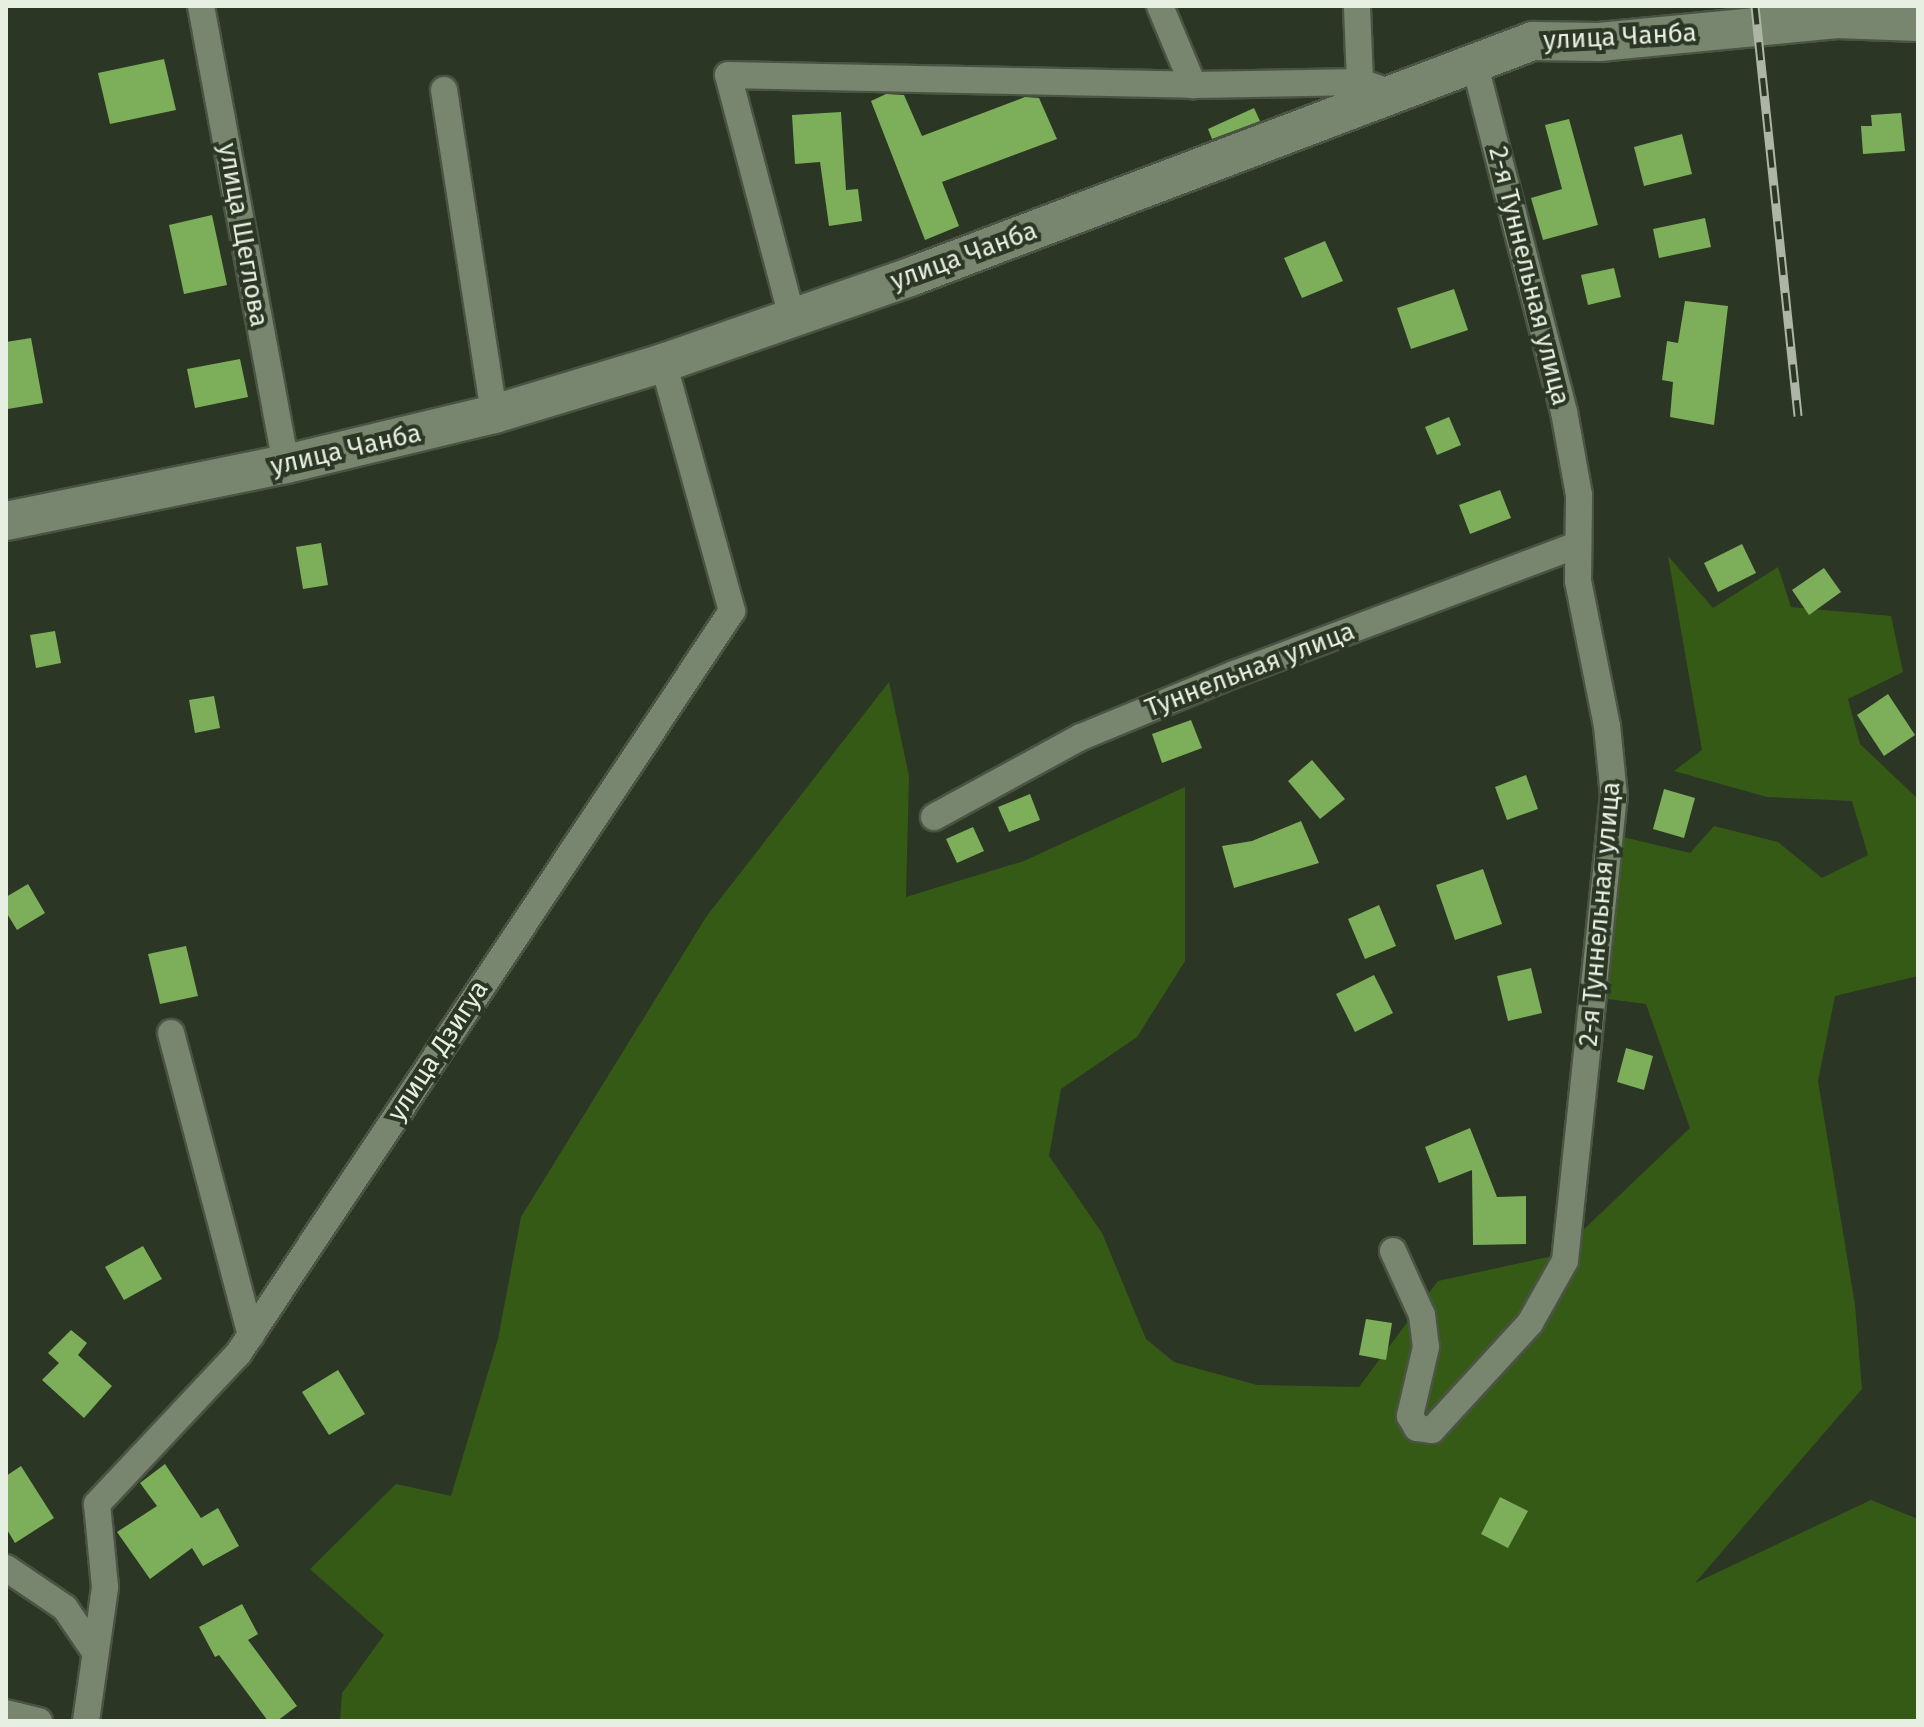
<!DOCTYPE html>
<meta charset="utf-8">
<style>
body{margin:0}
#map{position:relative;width:1924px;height:1727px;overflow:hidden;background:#2b3724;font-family:"Fira Sans",sans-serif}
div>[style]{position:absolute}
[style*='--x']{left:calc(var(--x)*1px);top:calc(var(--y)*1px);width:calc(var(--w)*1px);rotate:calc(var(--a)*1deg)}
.green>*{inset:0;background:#355a16}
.building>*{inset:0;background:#7dae59}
.roads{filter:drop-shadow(2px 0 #4b5444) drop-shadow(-2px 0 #4b5444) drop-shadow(0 2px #4b5444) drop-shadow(0 -2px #4b5444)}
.street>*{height:26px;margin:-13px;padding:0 13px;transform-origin:13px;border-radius:13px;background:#78866f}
.secondary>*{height:38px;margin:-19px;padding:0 19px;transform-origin:19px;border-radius:19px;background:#78866f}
.rail>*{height:9px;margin-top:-4.5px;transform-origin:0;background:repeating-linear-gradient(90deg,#2b3724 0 18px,#acb5a6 0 36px);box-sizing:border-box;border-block:2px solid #acb5a6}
span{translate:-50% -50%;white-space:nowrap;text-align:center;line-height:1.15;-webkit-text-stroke:8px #2b3724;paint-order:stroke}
.street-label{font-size:26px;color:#e7efe2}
.frame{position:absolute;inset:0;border:8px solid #e7efe2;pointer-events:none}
</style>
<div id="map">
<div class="green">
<div style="clip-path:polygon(1668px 556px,1713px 608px,1778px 567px,1791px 607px,1891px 616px,1903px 672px,1848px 699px,1860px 744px,1918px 799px,1918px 976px,1835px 996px,1818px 1081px,1855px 1305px,1862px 1389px,1695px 1583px,1871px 1500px,1918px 1519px,1918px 1721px,340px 1721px,342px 1693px,384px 1635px,310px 1569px,396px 1484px,451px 1496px,498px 1339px,521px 1217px,706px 917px,889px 682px,909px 776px,906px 897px,1024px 861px,1185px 787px,1185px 961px,1137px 1037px,1061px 1089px,1049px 1156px,1102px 1233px,1146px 1339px,1174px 1362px,1257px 1385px,1359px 1387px,1438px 1281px,1557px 1255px,1690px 1128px,1646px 1004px,1608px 999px,1623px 837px,1690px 853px,1714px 826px,1778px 842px,1822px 878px,1868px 855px,1852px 801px,1767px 797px,1674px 771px,1702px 750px)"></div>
</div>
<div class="building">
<div style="clip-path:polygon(164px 59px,176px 110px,110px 124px,98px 73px)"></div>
<div style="clip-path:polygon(886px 94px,904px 95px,922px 136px,1025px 97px,1039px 98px,1057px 139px,942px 182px,959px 226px,925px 240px,871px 101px)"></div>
<div style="clip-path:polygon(1254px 108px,1260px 121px,1212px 139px,1208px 129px)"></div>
<div style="clip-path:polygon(841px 112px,846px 190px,858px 189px,862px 221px,829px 226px,820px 162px,795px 164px,792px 115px)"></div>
<div style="clip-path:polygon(1901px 113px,1905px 151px,1863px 154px,1861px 126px,1872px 126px,1871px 115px)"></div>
<div style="clip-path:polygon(1569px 119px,1598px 225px,1543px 240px,1531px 198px,1562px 189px,1545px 125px)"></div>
<div style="clip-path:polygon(1682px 134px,1692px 174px,1644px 186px,1634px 147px)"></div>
<div style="clip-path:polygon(212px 215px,227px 285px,184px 294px,169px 225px)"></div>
<div style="clip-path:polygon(1705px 218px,1711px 247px,1659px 258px,1653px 229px)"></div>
<div style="clip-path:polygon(1325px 241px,1343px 281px,1302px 298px,1284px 258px)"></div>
<div style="clip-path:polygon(1614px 268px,1621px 297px,1588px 305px,1581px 275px)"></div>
<div style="clip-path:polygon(1454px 289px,1468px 330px,1411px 349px,1397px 308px)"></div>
<div style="clip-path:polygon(1685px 301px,1728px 306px,1714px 425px,1670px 417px,1673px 382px,1662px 380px,1667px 341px,1678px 343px)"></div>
<div style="clip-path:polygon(31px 338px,43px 403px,8px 409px,6px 342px)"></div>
<div style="clip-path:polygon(240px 359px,248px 397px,195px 408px,187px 369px)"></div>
<div style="clip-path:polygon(1449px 417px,1461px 445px,1437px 455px,1425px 427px)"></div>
<div style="clip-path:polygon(1500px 490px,1511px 518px,1470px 534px,1459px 505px)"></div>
<div style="clip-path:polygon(321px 543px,328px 585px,303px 589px,296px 547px)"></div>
<div style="clip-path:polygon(1742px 544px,1756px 573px,1718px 592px,1704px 563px)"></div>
<div style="clip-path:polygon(1824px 568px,1841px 592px,1809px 615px,1792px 590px)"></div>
<div style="clip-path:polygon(55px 631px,61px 663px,36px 668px,30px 635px)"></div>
<div style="clip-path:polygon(1888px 694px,1915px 735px,1884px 756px,1857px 715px)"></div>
<div style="clip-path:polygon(214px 696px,220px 728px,195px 733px,189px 700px)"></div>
<div style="clip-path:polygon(1191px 720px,1202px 748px,1162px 763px,1152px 734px)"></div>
<div style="clip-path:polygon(1312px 760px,1345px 799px,1320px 819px,1288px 781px)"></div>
<div style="clip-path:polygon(1526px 775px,1538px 809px,1507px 820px,1495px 787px)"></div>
<div style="clip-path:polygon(1664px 789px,1695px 798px,1684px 838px,1653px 829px)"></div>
<div style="clip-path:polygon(1030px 794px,1040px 820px,1009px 832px,998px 807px)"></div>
<div style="clip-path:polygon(1301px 821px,1319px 863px,1234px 888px,1222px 846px,1252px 841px)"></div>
<div style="clip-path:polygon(973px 827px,984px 851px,957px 863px,946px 839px)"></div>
<div style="clip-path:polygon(1483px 869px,1502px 924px,1455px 940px,1436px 885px)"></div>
<div style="clip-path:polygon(28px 884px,45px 913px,17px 930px,6px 912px,6px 897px)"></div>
<div style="clip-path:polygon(1379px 905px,1396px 946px,1365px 959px,1348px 919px)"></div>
<div style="clip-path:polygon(186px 946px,198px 996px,160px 1004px,148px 954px)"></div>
<div style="clip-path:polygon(1531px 968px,1542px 1013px,1508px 1021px,1497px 976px)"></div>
<div style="clip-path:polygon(1374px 975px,1393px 1013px,1355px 1032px,1336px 994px)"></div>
<div style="clip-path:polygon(1626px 1048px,1653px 1056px,1644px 1090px,1617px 1082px)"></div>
<div style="clip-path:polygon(1470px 1128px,1497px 1197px,1526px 1196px,1526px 1244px,1473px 1245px,1472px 1170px,1439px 1183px,1425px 1147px)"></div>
<div style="clip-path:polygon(143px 1246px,162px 1279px,124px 1300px,105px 1267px)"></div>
<div style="clip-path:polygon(1366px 1319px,1392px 1323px,1386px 1360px,1359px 1355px)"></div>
<div style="clip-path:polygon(71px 1330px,87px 1343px,78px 1355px,112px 1386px,84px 1418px,42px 1380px,59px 1363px,48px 1353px)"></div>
<div style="clip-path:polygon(338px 1370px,365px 1414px,329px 1435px,302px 1392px)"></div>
<div style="clip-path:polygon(165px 1464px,201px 1518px,218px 1508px,239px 1546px,203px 1566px,192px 1548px,150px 1579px,117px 1532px,157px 1506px,140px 1483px)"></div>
<div style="clip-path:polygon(21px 1466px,54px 1518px,15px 1543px,6px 1528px,6px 1476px)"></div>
<div style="clip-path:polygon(1500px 1497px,1528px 1511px,1508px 1548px,1481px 1534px)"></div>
<div style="clip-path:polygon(242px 1604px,258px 1634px,248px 1640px,297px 1706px,277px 1721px,268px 1721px,219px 1655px,215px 1657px,199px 1627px)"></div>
</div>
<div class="roads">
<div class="street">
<div style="--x:201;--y:6;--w:466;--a:79.5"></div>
<div style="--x:1160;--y:6;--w:86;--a:67.3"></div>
<div style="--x:444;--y:90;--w:328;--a:81.2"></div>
<div style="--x:1354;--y:97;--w:16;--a:-68"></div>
<div style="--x:1360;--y:82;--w:76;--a:-92.3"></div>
<div style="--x:792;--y:317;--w:250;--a:-104.8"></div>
<div style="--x:728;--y:75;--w:465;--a:1.2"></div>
<div style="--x:1193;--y:85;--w:167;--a:-1"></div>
<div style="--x:1360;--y:82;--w:34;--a:19"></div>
<div style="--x:934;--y:817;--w:167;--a:-28.6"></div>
<div style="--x:1081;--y:737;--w:165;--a:-22.4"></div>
<div style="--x:1234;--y:674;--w:366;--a:-20.6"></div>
<div style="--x:171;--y:1033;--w:313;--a:75.2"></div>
<div style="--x:1393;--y:1251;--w:70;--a:65.6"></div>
<div style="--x:1422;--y:1315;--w:32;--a:83"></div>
<div style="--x:1426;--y:1347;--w:71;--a:103.1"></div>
<div style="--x:1410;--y:1416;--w:14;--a:60"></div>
<div style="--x:1417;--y:1428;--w:15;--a:8"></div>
<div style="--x:1432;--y:1430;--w:145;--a:-47.5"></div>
<div style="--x:1530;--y:1323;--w:71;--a:-60.6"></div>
<div style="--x:1565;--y:1261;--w:468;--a:-84"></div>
<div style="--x:1614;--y:796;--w:70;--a:-95.7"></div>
<div style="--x:1607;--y:726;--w:148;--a:-101.3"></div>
<div style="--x:1578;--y:581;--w:86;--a:-89.3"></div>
<div style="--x:1579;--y:495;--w:84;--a:-100.2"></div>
<div style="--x:1564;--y:412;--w:357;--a:-104.4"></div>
<div style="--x:6;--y:1568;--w:71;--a:34.1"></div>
<div style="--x:65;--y:1608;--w:53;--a:55.7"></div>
<div style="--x:6;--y:1713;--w:34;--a:14"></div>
<div style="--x:86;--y:1721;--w:135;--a:-81.9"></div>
<div style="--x:105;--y:1587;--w:83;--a:-95.5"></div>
<div style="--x:97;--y:1504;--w:206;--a:-46.8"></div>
<div style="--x:238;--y:1354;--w:892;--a:-56.38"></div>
<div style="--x:732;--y:611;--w:257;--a:-105.5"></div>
</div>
<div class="secondary">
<div style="--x:6;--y:521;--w:286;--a:-11.5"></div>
<div style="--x:286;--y:464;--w:214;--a:-13.5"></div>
<div style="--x:494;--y:414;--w:177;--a:-16.8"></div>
<div style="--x:663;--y:363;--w:262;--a:-19.2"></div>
<div style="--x:910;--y:277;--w:666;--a:-20.75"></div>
<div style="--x:1533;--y:41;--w:66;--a:0.9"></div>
<div style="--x:1599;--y:42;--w:239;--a:-5.5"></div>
<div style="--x:1837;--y:19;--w:81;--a:2.1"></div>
</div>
</div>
<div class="rail">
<div style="--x:1755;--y:6;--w:412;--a:84"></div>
</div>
<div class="street-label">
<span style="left:1620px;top:37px;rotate:-3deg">улица Чанба</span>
<span style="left:243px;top:235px;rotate:80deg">улица Щеглова</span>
<span style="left:964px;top:256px;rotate:-20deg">улица Чанба</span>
<span style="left:1529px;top:276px;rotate:76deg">2-я Туннельная улица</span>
<span style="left:346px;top:450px;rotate:-13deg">улица Чанба</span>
<span style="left:1250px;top:670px;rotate:-21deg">Туннельная улица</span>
<span style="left:1600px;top:914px;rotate:-85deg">2-я Туннельная улица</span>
<span style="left:438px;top:1051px;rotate:-57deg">улица Дзигуа</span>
</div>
<div class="frame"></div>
</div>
